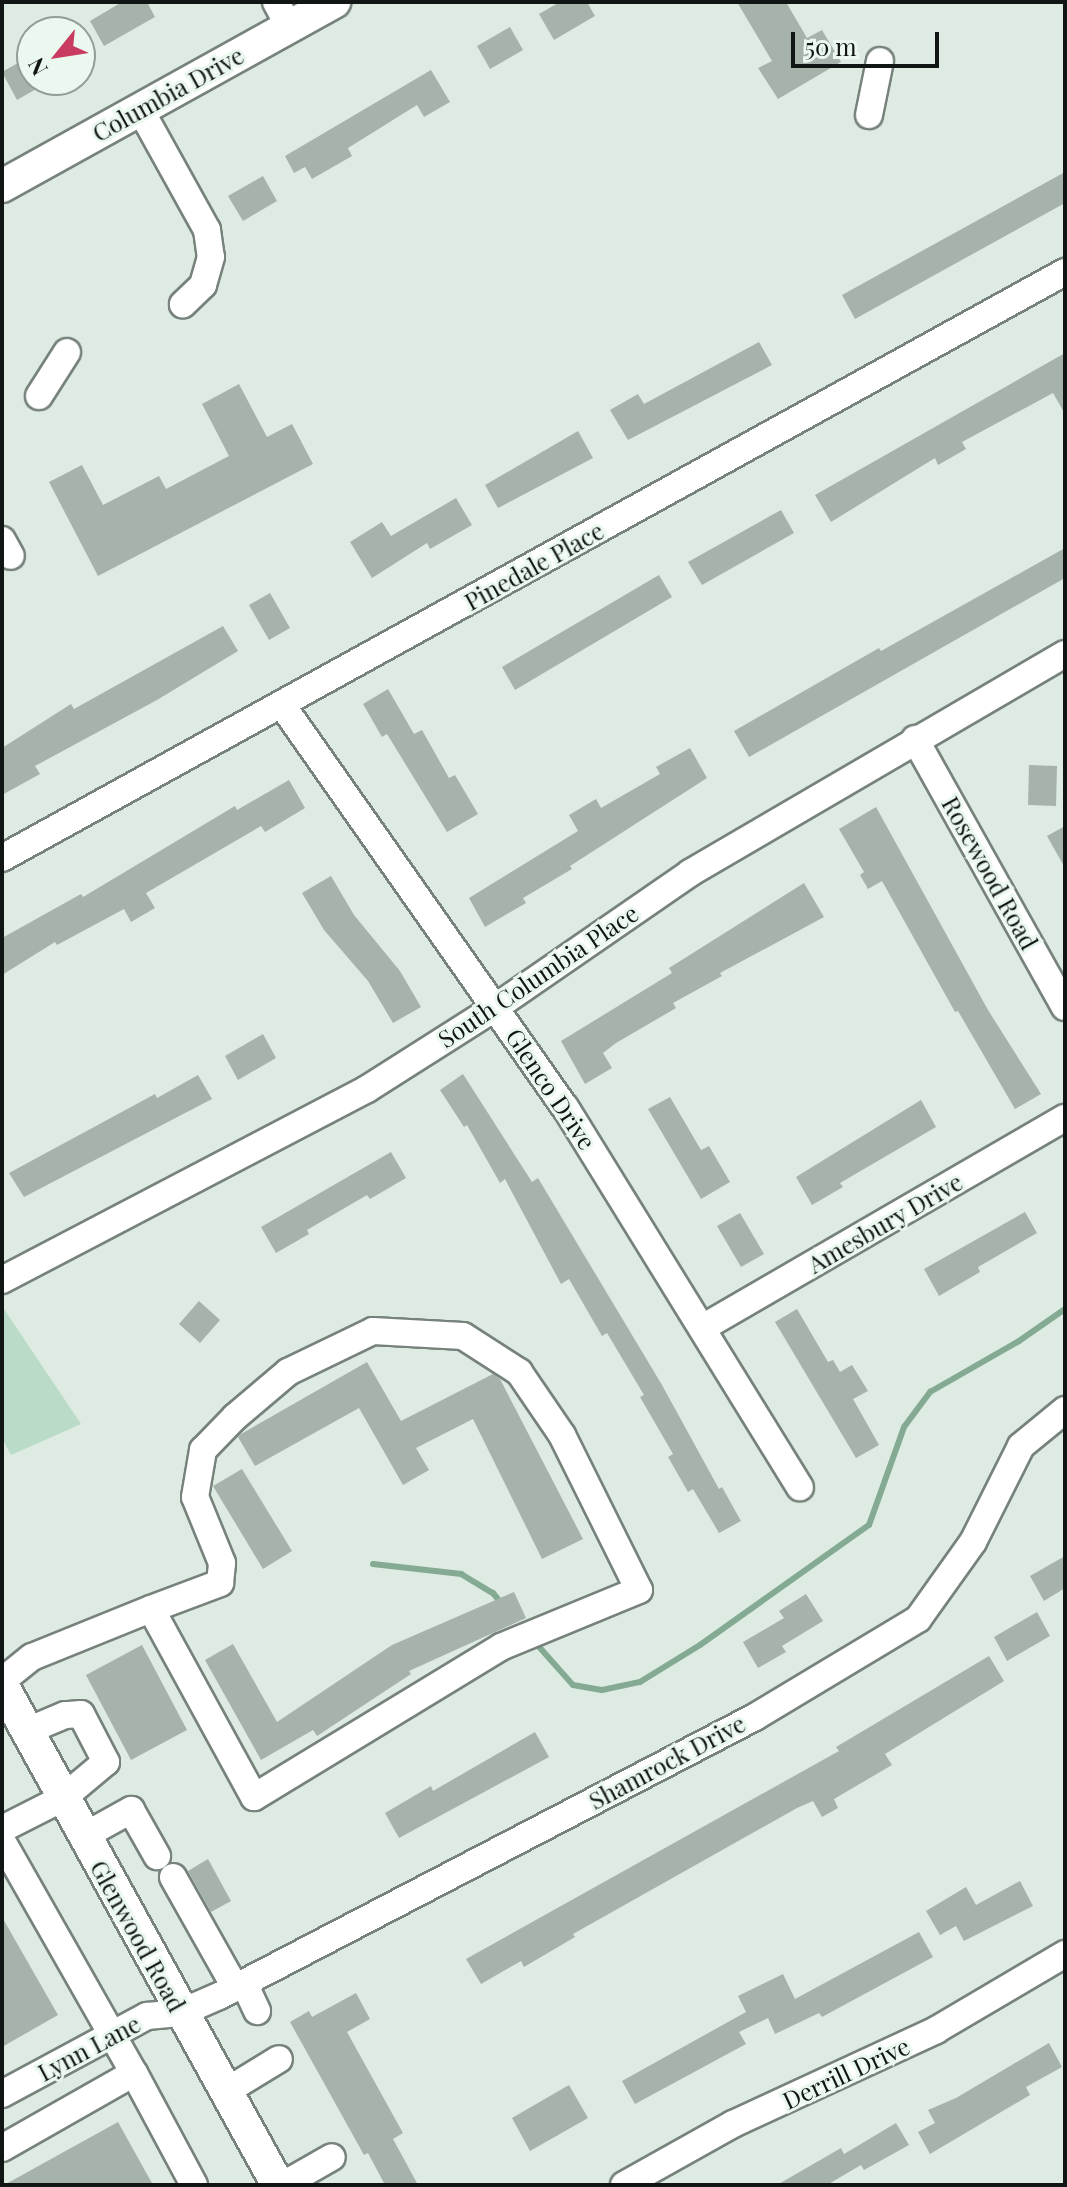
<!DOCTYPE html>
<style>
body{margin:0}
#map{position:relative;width:1067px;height:2187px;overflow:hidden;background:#ddebe2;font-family:"Playfair Display",serif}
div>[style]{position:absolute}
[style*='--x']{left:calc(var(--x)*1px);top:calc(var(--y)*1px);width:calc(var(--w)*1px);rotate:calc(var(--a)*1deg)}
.green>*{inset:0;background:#b9dbc7}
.stream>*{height:6px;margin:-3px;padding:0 3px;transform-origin:3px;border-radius:3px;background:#84aa94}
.building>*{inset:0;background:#a6b3ab}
.roads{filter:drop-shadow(2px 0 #76827b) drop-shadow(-2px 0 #76827b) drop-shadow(0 2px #76827b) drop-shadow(0 -2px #76827b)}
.minor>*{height:26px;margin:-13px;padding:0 13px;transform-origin:13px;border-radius:13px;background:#fff}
.major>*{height:32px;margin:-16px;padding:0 16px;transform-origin:16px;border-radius:16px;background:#fff}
span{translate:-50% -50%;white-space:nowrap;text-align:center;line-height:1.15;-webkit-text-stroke:6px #eaf8ef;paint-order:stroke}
.street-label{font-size:24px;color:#111513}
.frame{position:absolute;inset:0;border:4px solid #111513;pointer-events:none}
.north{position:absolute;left:16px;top:16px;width:80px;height:80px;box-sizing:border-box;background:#eaf8ef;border:2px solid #939d97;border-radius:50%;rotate:240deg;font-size:22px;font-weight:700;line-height:32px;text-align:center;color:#111513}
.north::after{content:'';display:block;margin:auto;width:28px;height:36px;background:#ca3b61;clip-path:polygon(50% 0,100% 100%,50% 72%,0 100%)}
.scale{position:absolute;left:791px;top:32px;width:148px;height:36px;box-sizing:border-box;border:4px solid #111513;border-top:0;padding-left:10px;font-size:24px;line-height:28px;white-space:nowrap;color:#111513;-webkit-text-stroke:6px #eaf8ef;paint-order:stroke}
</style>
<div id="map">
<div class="green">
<div style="clip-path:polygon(2px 1306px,81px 1424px,11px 1455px,2px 1438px)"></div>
</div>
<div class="stream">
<div style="--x:373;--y:1564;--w:89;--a:6.5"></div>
<div style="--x:461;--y:1574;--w:37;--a:31"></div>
<div style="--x:493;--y:1593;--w:14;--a:51"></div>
<div style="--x:533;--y:1640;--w:60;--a:48.4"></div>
<div style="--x:573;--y:1685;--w:29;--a:10"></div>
<div style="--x:602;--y:1690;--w:39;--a:-12"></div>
<div style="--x:640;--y:1682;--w:70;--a:-31.7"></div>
<div style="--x:700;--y:1645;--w:207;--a:-35.4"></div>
<div style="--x:869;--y:1525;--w:104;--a:-70.3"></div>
<div style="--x:904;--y:1427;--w:44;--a:-53.4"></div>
<div style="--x:930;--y:1392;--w:103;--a:-29.8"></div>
<div style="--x:1019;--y:1341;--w:56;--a:-34.8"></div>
</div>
<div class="building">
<div style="clip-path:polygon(122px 2px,147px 2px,155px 17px,104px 46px,90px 21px)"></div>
<div style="clip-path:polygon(560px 2px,587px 2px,595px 16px,554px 40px,539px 14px)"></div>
<div style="clip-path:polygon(737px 2px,786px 2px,807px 38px,822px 30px,841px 62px,778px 99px,758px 68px,772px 61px)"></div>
<div style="clip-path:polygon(510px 27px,523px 50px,490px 69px,477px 46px)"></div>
<div style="clip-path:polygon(32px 55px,32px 80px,52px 80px,17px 100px,2px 72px)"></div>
<div style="clip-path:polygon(431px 70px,450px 102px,424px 117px,417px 105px,348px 148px,352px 156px,312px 179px,305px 167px,294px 173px,285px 156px)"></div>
<div style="clip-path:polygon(1065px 172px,1065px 203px,855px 319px,842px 295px)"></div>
<div style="clip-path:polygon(263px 176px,277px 201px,243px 221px,228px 196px)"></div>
<div style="clip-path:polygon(759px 342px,772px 365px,628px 440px,610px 410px,638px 394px,644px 404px)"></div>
<div style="clip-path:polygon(1065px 353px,1065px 414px,1053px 393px,962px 442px,966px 449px,938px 465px,935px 458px,831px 522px,815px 495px)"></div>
<div style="clip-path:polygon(239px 384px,267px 437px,292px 424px,313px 464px,98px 576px,49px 482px,82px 465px,103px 505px,159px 476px,166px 489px,229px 456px,202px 404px)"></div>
<div style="clip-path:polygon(578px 431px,593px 458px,498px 508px,485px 485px)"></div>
<div style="clip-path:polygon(456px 498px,472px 525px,430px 549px,427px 543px,372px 578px,350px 542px,382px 522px,391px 536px)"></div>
<div style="clip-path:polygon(781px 510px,794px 533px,702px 585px,688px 562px)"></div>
<div style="clip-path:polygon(1065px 548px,1065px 578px,749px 757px,734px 731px,879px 648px,881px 651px)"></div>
<div style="clip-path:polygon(659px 575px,672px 597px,515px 690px,502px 667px)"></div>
<div style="clip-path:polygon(270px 593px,290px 628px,269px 640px,249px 605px)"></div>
<div style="clip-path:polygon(223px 626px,238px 651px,157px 700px,35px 766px,40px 774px,2px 795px,2px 748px,71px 704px,74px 709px)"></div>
<div style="clip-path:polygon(388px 689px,414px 734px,422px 730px,449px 778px,455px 775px,478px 814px,447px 832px,387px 734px,382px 737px,363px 704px)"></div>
<div style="clip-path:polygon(690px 748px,707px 778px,570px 866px,572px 869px,523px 898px,526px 903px,485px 927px,469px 898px,578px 831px,569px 815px,596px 799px,601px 808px,660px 774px,656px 767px)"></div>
<div style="clip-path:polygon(1029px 765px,1057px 766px,1056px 806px,1028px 805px)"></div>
<div style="clip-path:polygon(289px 780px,305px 808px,265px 832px,261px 826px,146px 893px,155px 908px,131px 922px,124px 909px,57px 945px,55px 942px,2px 975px,2px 938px,81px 894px,83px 897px,235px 806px,237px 810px)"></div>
<div style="clip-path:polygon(876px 807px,988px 1010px,1041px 1094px,1015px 1109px,958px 1011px,955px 1012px,882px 881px,868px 889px,860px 875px,864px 872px,839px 829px)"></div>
<div style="clip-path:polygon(1065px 826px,1065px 868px,1047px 836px)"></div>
<div style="clip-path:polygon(331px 876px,354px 915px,400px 971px,421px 1007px,393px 1023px,368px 981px,324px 930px,302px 893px)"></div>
<div style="clip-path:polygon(804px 883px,824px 917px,720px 973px,722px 976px,673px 1003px,676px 1008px,616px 1043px,603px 1053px,612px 1068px,585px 1084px,561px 1041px,672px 973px,669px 968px)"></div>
<div style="clip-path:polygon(263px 1034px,276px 1058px,238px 1080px,225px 1056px)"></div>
<div style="clip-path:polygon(463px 1074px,532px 1182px,538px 1178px,662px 1385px,719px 1489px,722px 1487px,741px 1521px,719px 1533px,693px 1489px,688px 1492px,668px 1457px,673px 1454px,640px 1397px,644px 1395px,607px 1333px,602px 1336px,569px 1279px,561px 1284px,505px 1179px,500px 1183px,467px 1125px,464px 1127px,440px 1090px)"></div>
<div style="clip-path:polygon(198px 1075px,212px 1099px,24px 1197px,9px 1173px,155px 1094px,157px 1098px)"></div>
<div style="clip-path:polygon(670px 1097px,701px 1150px,709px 1146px,730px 1182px,701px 1199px,648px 1109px)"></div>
<div style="clip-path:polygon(921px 1100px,936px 1127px,840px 1183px,843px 1187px,812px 1205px,796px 1177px)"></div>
<div style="clip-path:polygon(391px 1152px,406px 1178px,370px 1199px,367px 1195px,307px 1230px,309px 1234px,276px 1253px,261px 1227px)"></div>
<div style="clip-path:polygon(1025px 1212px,1037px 1233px,978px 1267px,980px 1272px,939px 1296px,924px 1269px)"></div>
<div style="clip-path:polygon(740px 1213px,764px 1254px,741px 1267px,717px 1226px)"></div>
<div style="clip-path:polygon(199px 1301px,220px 1320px,200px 1343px,179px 1324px)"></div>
<div style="clip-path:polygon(797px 1309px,828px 1362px,833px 1360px,840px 1372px,852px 1365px,868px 1391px,853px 1399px,879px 1445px,856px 1458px,775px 1322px)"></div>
<div style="clip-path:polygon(367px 1362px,401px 1421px,493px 1374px,500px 1379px,583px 1539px,542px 1559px,473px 1419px,416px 1448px,429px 1470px,403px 1485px,359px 1408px,255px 1466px,238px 1437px,241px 1434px)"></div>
<div style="clip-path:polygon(242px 1469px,292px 1551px,263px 1569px,213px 1486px)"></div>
<div style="clip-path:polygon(1065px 1556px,1065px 1588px,1044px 1601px,1030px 1576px)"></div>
<div style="clip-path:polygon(514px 1592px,526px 1618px,409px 1671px,411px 1674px,317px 1736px,313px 1730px,261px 1760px,205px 1660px,233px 1644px,277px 1722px,392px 1645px)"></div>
<div style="clip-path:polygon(806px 1594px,823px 1621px,782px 1646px,786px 1652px,758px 1668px,743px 1642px,784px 1618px,779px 1611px)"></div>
<div style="clip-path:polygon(1037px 1612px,1050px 1636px,1007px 1661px,994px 1637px)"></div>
<div style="clip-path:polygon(142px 1645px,187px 1730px,131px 1760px,86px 1675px)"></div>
<div style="clip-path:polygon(989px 1656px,1004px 1681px,885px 1754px,892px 1765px,834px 1799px,838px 1808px,822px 1817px,813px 1801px,797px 1808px,573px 1934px,575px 1937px,524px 1967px,521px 1961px,481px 1984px,466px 1959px,839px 1751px,836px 1747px)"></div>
<div style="clip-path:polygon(535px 1732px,549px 1757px,399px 1838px,385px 1813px,431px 1786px,433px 1791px)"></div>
<div style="clip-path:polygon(208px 1859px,231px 1901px,211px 1912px,188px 1871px)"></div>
<div style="clip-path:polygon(1020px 1881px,1033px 1906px,964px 1941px,956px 1926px,940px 1935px,926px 1911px,966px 1887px,976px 1905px)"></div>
<div style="clip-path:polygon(2px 1917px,58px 2015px,2px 2047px)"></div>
<div style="clip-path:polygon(919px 1932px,933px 1957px,822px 2017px,819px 2013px,775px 2034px,768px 2018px,739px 2032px,746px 2044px,635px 2104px,622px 2081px,746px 2012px,738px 1996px,783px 1974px,795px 1999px)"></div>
<div style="clip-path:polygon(356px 1993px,370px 2019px,347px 2032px,403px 2133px,393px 2139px,418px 2185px,385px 2185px,368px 2153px,364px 2155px,290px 2022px,309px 2011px,312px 2017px)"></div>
<div style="clip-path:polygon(1049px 2043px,1062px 2067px,1026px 2087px,1030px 2095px,930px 2154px,918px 2132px,935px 2123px,928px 2110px,956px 2098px)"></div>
<div style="clip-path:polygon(569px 2085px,588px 2118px,530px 2151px,512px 2118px)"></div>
<div style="clip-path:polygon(118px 2122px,153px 2185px,4px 2185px)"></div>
<div style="clip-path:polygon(896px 2123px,909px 2145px,864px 2170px,861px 2165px,827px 2185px,777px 2185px,841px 2148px,844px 2154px)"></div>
</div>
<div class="roads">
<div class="minor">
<div style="--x:276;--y:2;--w:27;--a:62"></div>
<div style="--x:140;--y:109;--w:138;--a:61"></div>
<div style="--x:207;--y:230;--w:27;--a:82"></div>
<div style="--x:211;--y:257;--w:29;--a:106"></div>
<div style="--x:203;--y:285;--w:28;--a:136"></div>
<div style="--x:869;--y:115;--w:55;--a:-78.5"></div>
<div style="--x:39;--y:396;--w:52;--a:-57.5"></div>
<div style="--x:2;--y:540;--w:18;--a:61"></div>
<div style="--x:282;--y:705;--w:492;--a:54.9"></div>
<div style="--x:565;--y:1107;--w:447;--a:58.3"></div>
<div style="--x:915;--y:739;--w:307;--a:60.8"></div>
<div style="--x:2;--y:858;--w:1214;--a:-28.87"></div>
<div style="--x:2;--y:1280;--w:412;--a:-27.6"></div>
<div style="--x:367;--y:1089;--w:153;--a:-32.4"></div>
<div style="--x:496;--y:1007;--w:236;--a:-34.6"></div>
<div style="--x:690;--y:873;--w:434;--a:-30.3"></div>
<div style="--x:704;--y:1327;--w:417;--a:-30.1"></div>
<div style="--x:2;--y:1681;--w:38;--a:-39"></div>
<div style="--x:32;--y:1657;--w:128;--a:-22"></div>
<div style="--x:151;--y:1609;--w:74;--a:-20.6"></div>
<div style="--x:220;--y:1583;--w:20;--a:-84"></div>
<div style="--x:222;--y:1563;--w:71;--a:-112.2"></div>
<div style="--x:195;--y:1497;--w:48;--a:-80.3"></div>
<div style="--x:203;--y:1450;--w:46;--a:-45.9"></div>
<div style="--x:235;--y:1417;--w:70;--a:-40.3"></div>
<div style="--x:288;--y:1372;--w:94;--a:-25.8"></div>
<div style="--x:373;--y:1331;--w:90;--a:3.2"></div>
<div style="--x:463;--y:1336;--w:67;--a:32.7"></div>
<div style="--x:519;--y:1372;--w:76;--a:55.7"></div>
<div style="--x:562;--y:1435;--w:173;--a:63.6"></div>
<div style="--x:639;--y:1590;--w:149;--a:157.6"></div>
<div style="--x:501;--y:1647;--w:289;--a:148.7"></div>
<div style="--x:254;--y:1797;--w:214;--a:-118.7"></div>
<div style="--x:2;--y:1829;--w:68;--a:-26.9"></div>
<div style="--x:63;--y:1798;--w:56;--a:-39.9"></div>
<div style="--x:106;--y:1762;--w:54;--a:-117.5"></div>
<div style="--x:81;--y:1714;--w:16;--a:176"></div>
<div style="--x:65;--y:1715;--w:41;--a:157.2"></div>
<div style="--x:84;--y:1836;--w:54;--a:-29"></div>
<div style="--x:131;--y:1810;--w:53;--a:60.5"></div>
<div style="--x:2;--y:1841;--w:267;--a:60.4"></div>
<div style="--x:134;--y:2073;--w:152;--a:150.4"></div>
<div style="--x:173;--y:1877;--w:126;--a:60.6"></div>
<div style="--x:244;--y:1983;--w:31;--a:65"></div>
<div style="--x:134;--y:2073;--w:127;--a:61.8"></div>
<div style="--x:225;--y:2092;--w:63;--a:-31.4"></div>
<div style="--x:2;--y:2094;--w:165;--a:-28.3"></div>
<div style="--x:147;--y:2016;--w:33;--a:-5"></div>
<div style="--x:180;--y:2013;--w:43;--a:-23.6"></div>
<div style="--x:219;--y:1996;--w:604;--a:-27.5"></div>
<div style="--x:755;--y:1717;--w:190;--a:-31"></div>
<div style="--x:918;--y:1619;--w:95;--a:-54.5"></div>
<div style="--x:973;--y:1542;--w:107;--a:-63.4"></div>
<div style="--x:1021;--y:1446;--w:57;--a:-39.3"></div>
<div style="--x:283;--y:2185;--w:56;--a:-29.7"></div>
<div style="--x:624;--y:2185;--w:125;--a:-29.2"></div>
<div style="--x:733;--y:2124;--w:224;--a:-24.8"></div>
<div style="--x:936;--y:2030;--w:150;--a:-30.5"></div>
</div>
<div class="major">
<div style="--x:2;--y:186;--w:380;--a:-29"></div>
<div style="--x:2;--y:1685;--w:571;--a:61.1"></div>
</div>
</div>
<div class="street-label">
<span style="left:168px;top:94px;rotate:-29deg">Columbia Drive</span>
<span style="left:534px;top:566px;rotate:-29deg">Pinedale Place</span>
<span style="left:990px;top:873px;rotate:61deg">Rosewood Road</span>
<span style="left:538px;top:976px;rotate:-34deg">South Columbia Place</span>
<span style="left:551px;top:1089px;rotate:56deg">Glenco Drive</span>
<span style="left:885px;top:1223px;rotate:-30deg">Amesbury Drive</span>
<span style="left:667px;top:1762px;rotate:-28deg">Shamrock Drive</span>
<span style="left:138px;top:1936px;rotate:61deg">Glenwood Road</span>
<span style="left:89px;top:2048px;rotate:-28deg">Lynn Lane</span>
<span style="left:846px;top:2073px;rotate:-25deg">Derrill Drive</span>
</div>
<div class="frame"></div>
<div class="north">N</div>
<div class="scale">50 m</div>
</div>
